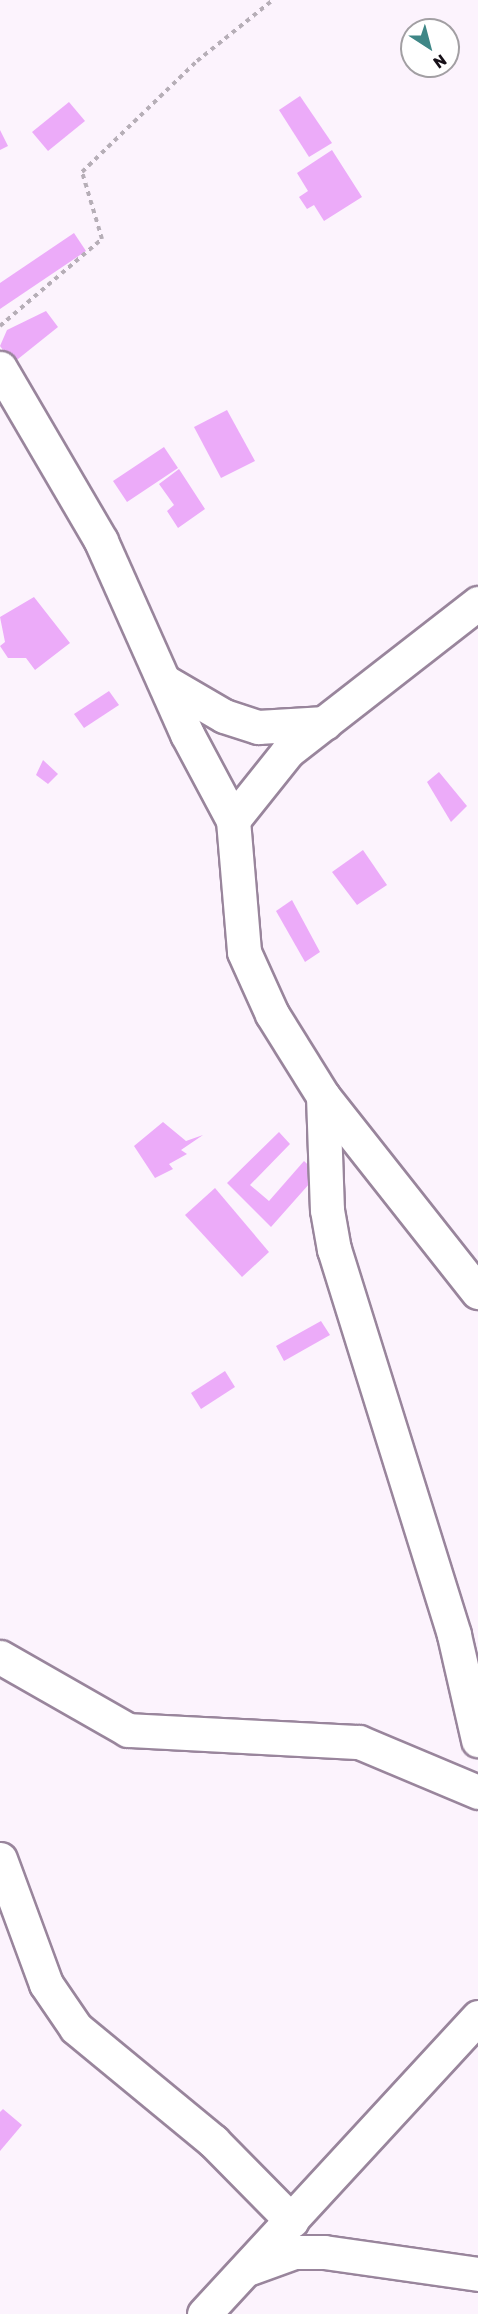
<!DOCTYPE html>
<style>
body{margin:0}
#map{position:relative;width:478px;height:2314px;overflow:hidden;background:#fcf3fd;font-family:Rubik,sans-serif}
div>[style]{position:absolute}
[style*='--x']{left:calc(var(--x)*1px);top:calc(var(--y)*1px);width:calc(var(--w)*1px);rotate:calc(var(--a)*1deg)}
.building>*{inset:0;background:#ecabf9}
.path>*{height:4px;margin-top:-2px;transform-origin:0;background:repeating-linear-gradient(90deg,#b6aeb7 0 4.5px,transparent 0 9px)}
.roads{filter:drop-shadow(2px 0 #99859c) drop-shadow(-2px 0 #99859c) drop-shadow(0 2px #99859c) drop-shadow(0 -2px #99859c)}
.minor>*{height:33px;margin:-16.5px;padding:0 16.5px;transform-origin:16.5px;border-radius:16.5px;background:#fff}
span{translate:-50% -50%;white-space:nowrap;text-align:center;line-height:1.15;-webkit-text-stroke:6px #fff;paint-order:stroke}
.north{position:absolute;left:400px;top:18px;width:60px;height:60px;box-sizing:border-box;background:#fff;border:2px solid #a29fa3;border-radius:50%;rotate:144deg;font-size:16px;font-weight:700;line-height:24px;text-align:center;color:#171018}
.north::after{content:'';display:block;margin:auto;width:21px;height:27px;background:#3f8787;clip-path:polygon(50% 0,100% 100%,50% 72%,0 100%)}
</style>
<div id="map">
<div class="building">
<div style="clip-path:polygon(300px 96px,332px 143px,309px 157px,279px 110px)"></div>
<div style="clip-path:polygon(69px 102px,85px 121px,48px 151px,32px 132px)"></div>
<div style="clip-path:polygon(0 130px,8px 146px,0 150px)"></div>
<div style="clip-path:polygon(332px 150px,362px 197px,324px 221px,314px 205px,307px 209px,299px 197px,308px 191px,297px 173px)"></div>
<div style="clip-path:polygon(74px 233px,86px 251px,0 309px,0 283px)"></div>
<div style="clip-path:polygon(46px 311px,58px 327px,13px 363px,0 346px,7px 330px)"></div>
<div style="clip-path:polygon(227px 410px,255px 461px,221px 478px,194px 427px)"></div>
<div style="clip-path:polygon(164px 447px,178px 468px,127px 502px,113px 481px)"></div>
<div style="clip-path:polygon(179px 469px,205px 509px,178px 528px,167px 511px,174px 505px,159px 484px)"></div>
<div style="clip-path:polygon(34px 597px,70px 643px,35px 670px,26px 658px,8px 658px,0 646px,5px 642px,0 617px)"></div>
<div style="clip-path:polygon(109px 691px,119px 705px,84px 728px,74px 714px)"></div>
<div style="clip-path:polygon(43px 760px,58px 774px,48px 784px,36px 775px)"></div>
<div style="clip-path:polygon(439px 772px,467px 806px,451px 822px,427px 782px)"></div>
<div style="clip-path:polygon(363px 850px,387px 885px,357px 905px,332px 872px)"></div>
<div style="clip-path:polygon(292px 900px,320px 952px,305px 962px,276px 911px)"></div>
<div style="clip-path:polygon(163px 1122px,186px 1141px,203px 1135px,181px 1150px,187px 1154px,169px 1164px,173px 1169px,155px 1178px,134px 1146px)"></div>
<div style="clip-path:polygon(279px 1132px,290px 1144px,250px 1185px,269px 1201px,304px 1161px,318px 1174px,271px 1227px,227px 1183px)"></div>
<div style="clip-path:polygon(215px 1188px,269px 1252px,242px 1277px,185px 1215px)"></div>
<div style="clip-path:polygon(321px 1321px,330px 1335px,284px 1361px,276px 1346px)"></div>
<div style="clip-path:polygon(225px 1371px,235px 1387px,201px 1409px,191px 1393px)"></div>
<div style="clip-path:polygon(3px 2109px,22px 2125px,0 2151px,0 2112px)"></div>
</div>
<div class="path">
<div style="--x:0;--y:326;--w:134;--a:-40.5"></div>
<div style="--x:102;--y:239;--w:70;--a:-106.6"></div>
<div style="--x:82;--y:172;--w:160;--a:-44"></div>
<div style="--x:197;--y:61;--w:97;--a:-38.8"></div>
</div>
<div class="roads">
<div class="minor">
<div style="--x:0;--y:368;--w:200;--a:59.7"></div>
<div style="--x:101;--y:541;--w:211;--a:66"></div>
<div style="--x:187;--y:734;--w:98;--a:61.9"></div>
<div style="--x:233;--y:820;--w:132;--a:85.2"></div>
<div style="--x:244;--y:952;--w:68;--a:65.7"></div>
<div style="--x:272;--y:1014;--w:97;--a:58.1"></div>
<div style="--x:323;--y:1096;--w:250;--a:51.7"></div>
<div style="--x:164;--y:681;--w:69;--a:30.3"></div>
<div style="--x:224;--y:716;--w:36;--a:18"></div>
<div style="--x:258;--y:727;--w:67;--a:-3.4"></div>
<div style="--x:233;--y:820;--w:88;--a:-51.4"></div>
<div style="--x:288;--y:751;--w:241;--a:-37.9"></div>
<div style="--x:323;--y:1096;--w:114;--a:88"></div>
<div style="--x:327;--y:1210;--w:40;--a:80"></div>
<div style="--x:334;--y:1249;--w:404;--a:72.7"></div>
<div style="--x:454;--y:1635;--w:108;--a:77.1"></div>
<div style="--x:0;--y:1657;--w:147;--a:29.7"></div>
<div style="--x:128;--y:1730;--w:231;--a:3"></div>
<div style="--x:359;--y:1742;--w:129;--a:22.8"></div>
<div style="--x:0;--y:1859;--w:133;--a:69.8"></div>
<div style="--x:46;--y:1984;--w:53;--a:55.7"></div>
<div style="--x:76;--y:2028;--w:178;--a:39.5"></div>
<div style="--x:213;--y:2141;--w:112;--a:45.4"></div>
<div style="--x:250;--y:2268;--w:47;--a:-20"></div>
<div style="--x:294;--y:2252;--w:30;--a:0"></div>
<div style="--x:324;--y:2252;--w:156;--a:8.1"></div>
<div style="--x:204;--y:2314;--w:404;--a:-47.3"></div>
</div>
</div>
<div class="north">N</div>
</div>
